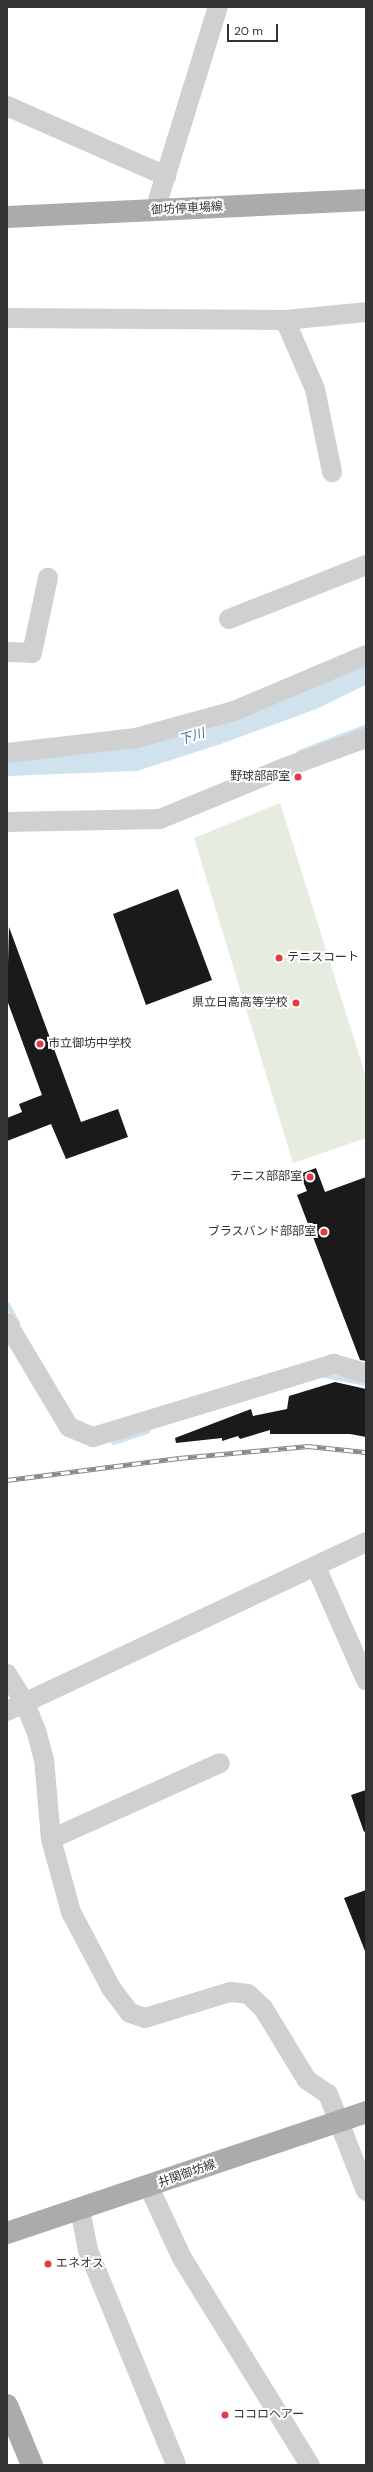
<!DOCTYPE html>
<meta charset="utf-8">
<style>
body{margin:0}
#map{position:relative;width:373px;height:2472px;overflow:hidden;background:#fff;font-family:"DM Sans","Noto Sans JP",sans-serif}
div>[style]{position:absolute}
[style*='--x']{left:calc(var(--x)*1px);top:calc(var(--y)*1px);width:calc(var(--w)*1px);rotate:calc(var(--a)*1deg)}
.green>*{inset:0;background:#e6ecdf}
.stream>*{height:5px;margin:-2.5px;padding:0 2.5px;transform-origin:2.5px;border-radius:2.5px;background:#cfe2ee}
.river>*{height:31px;margin:-15.5px;padding:0 15.5px;transform-origin:15.5px;border-radius:15.5px;background:#cfe2ee}
.building>*{inset:0;background:#1a1a1a}
.minor>*{height:20px;margin:-10px;padding:0 10px;transform-origin:10px;border-radius:10px;background:#d0d0d0}
.major>*{height:22px;margin:-11px;padding:0 11px;transform-origin:11px;border-radius:11px;background:#ababab}
.rail>*{height:4.5px;margin-top:-2.25px;transform-origin:0;background:repeating-linear-gradient(90deg,#fff 0 9px,#888 0 18px);box-sizing:border-box;border-block:1px solid #888}
.dots>*{width:11px;height:11px;translate:-50% -50%;box-sizing:border-box;border:2px solid #fff;border-radius:50%}
span{translate:-50% -50%;white-space:nowrap;text-align:center;line-height:1.15;-webkit-text-stroke:4px #fff;paint-order:stroke}
.street-label{font-size:12px;color:#333}
.poi-label{font-size:12px;color:#333}
.right{translate:-100% -50%;text-align:right}
.left{translate:0 -50%;text-align:left}
.water-label{font-size:13px;color:#3f7597;font-style:italic}
.frame{position:absolute;inset:0;border:8px solid #333;pointer-events:none}
.scale{position:absolute;left:227px;top:24px;width:51px;height:18px;box-sizing:border-box;border:2px solid #333;border-top:0;padding-left:5px;font-size:12px;line-height:14px;white-space:nowrap;color:#333;-webkit-text-stroke:3px #fff;paint-order:stroke}
</style>
<div id="map">
<div class="green">
<div style="clip-path:polygon(280px 803px,366px 1077px,366px 1138px,293px 1163px,194px 838px)"></div>
</div>
<div class="stream">
<div style="--x:299;--y:752;--w:72;--a:-21.2"></div>
<div style="--x:7;--y:1304;--w:21;--a:61"></div>
<div style="--x:324;--y:1375;--w:43;--a:10.8"></div>
<div style="--x:113;--y:1442;--w:36;--a:-18"></div>
</div>
<div class="river">
<div style="--x:7;--y:760;--w:127;--a:-2.3"></div>
<div style="--x:134;--y:755;--w:85;--a:-17.8"></div>
<div style="--x:215;--y:729;--w:101;--a:-20.2"></div>
<div style="--x:310;--y:694;--w:62;--a:-25.7"></div>
</div>
<div class="building">
<div style="clip-path:polygon(178px 889px,212px 980px,146px 1005px,113px 914px)"></div>
<div style="clip-path:polygon(9px 927px,81px 1122px,118px 1109px,128px 1137px,66px 1159px,51px 1124px,7px 1141px,7px 1118px,22px 1112px,19px 1104px,42px 1095px,7px 1000px)"></div>
<div style="clip-path:polygon(316px 1168px,325px 1192px,366px 1177px,366px 1361px,360px 1360px,297px 1195px,307px 1191px,300px 1174px)"></div>
<div style="clip-path:polygon(335px 1382px,366px 1389px,366px 1437px,350px 1434px,270px 1434px,270px 1430px,240px 1439px,238px 1436px,222px 1441px,222px 1438px,176px 1443px,175px 1438px,251px 1409px,253px 1416px,287px 1409px,289px 1396px)"></div>
<div style="clip-path:polygon(366px 1790px,366px 1831px,364px 1832px,351px 1795px)"></div>
<div style="clip-path:polygon(366px 1890px,366px 1951px,365px 1951px,344px 1898px)"></div>
</div>
<div class="minor">
<div style="--x:7;--y:106;--w:174;--a:23.8"></div>
<div style="--x:155;--y:210;--w:213;--a:-72.8"></div>
<div style="--x:7;--y:318;--w:278;--a:0.4"></div>
<div style="--x:285;--y:320;--w:81;--a:-5.6"></div>
<div style="--x:285;--y:320;--w:75;--a:66.5"></div>
<div style="--x:315;--y:389;--w:85;--a:78.4"></div>
<div style="--x:229;--y:619;--w:147;--a:-21.5"></div>
<div style="--x:7;--y:652;--w:25;--a:2"></div>
<div style="--x:32;--y:653;--w:77;--a:-78"></div>
<div style="--x:7;--y:753;--w:130;--a:-6.6"></div>
<div style="--x:136;--y:738;--w:102;--a:-15.4"></div>
<div style="--x:234;--y:711;--w:143;--a:-23"></div>
<div style="--x:7;--y:822;--w:153;--a:-1.1"></div>
<div style="--x:160;--y:819;--w:134;--a:-22.4"></div>
<div style="--x:284;--y:768;--w:87;--a:-20.1"></div>
<div style="--x:7;--y:1323;--w:121;--a:59.2"></div>
<div style="--x:69;--y:1427;--w:26;--a:23"></div>
<div style="--x:93;--y:1437;--w:252;--a:-16.9"></div>
<div style="--x:334;--y:1364;--w:33;--a:16"></div>
<div style="--x:316;--y:1567;--w:124;--a:66.1"></div>
<div style="--x:7;--y:1674;--w:32;--a:58"></div>
<div style="--x:24;--y:1701;--w:31;--a:68"></div>
<div style="--x:36;--y:1730;--w:30;--a:75"></div>
<div style="--x:44;--y:1759;--w:80;--a:85"></div>
<div style="--x:51;--y:1839;--w:76;--a:74.7"></div>
<div style="--x:71;--y:1912;--w:86;--a:62.2"></div>
<div style="--x:111;--y:1988;--w:31;--a:53"></div>
<div style="--x:130;--y:2013;--w:16;--a:18"></div>
<div style="--x:145;--y:2018;--w:89;--a:-17"></div>
<div style="--x:230;--y:1992;--w:18;--a:6"></div>
<div style="--x:248;--y:1994;--w:21;--a:43"></div>
<div style="--x:263;--y:2008;--w:84;--a:58.6"></div>
<div style="--x:307;--y:2080;--w:25;--a:34"></div>
<div style="--x:328;--y:2094;--w:104;--a:68.6"></div>
<div style="--x:7;--y:1711;--w:397;--a:-25.2"></div>
<div style="--x:51;--y:1839;--w:185;--a:-24.2"></div>
<div style="--x:149;--y:2187;--w:78;--a:65.1"></div>
<div style="--x:182;--y:2258;--w:243;--a:58.3"></div>
<div style="--x:80;--y:2209;--w:42;--a:79"></div>
<div style="--x:88;--y:2250;--w:232;--a:67.7"></div>
</div>
<div class="major">
<div style="--x:7;--y:217;--w:359;--a:-2.7"></div>
<div style="--x:7;--y:2233;--w:379;--a:-18.6"></div>
<div style="--x:7;--y:2405;--w:65;--a:67.4"></div>
</div>
<div class="rail">
<div style="--x:7;--y:1480;--w:173;--a:-7.3"></div>
<div style="--x:179;--y:1458;--w:130;--a:-5.3"></div>
<div style="--x:308;--y:1446;--w:58;--a:5.9"></div>
</div>
<div class="dots">
<div style="left:298px;top:777px;background:#e63946"></div>
<div style="left:279px;top:958px;background:#e63946"></div>
<div style="left:296px;top:1003px;background:#e63946"></div>
<div style="left:40px;top:1044px;background:#e63946"></div>
<div style="left:310px;top:1177px;background:#e63946"></div>
<div style="left:324px;top:1232px;background:#e63946"></div>
<div style="left:48px;top:2264px;background:#e63946"></div>
<div style="left:225px;top:2415px;background:#e63946"></div>
</div>
<div class="street-label">
<span style="left:187px;top:209px;rotate:-3deg">御坊停車場線</span>
<span style="left:187px;top:2174px;rotate:-19deg">井関御坊線</span>
</div>
<div class="poi-label">
<span class="right" style="left:290px;top:777px">野球部部室</span>
<span class="left" style="left:287px;top:958px">テニスコート</span>
<span class="right" style="left:288px;top:1003px">県立日高高等学校</span>
<span class="left" style="left:48px;top:1044px">市立御坊中学校</span>
<span class="right" style="left:302px;top:1177px">テニス部部室</span>
<span class="right" style="left:316px;top:1232px">ブラスバンド部部室</span>
<span class="left" style="left:56px;top:2264px">エネオス</span>
<span class="left" style="left:233px;top:2415px">ココロヘアー</span>
</div>
<div class="water-label">
<span style="left:192px;top:737px;rotate:-17deg">下川</span>
</div>
<div class="frame"></div>
<div class="scale">20 m</div>
</div>
